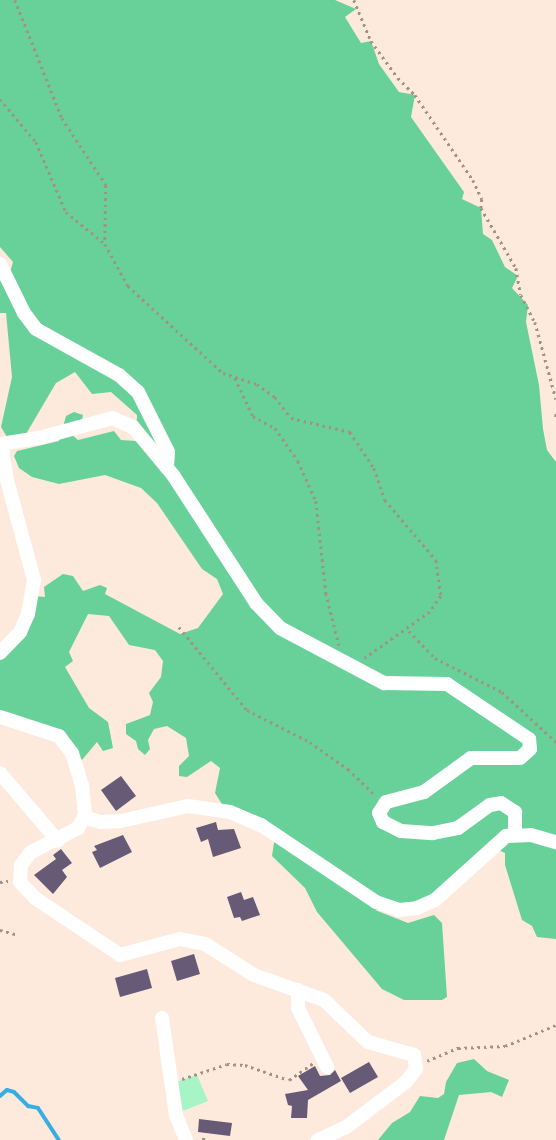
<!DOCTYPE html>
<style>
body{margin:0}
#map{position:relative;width:556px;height:1140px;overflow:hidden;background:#fdeadc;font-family:"Sofia Sans Condensed",sans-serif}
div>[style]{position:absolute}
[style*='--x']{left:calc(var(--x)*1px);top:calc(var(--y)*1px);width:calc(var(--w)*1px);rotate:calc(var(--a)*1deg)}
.green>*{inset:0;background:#a7f4c7}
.forest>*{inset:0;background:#67d199}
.stream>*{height:4px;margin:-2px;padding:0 2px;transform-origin:2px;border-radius:2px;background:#36aee2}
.building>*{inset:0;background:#665a76}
.path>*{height:2.5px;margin-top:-1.25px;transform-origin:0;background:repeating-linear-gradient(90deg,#a19186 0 2.5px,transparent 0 6.5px)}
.minor>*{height:14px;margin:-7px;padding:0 7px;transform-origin:7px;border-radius:7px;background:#fff}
span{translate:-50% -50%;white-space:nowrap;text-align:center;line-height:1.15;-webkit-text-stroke:5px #fff;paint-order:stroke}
</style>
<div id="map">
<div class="green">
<div style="clip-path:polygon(197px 1075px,208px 1101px,183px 1111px,176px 1082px)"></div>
</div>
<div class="forest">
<div style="clip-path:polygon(0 0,335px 0,356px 9px,345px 17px,361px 43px,371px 41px,379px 64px,399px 92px,415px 95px,411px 117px,464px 192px,462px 199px,481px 208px,483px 234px,492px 240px,505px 267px,518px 276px,512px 288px,528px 305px,526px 322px,539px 385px,543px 429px,547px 450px,556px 462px,556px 939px,537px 937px,532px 926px,522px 920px,505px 865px,505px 853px,487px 845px,445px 888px,412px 905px,375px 910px,408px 923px,434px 915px,442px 923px,447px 997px,442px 1000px,404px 1000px,382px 989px,317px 912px,305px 888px,272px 856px,275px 836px,225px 809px,215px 793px,220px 768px,211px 761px,187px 777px,179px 776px,179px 766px,189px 756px,186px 738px,167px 726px,154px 729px,148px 740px,150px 749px,145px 755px,138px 749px,136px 741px,126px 734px,126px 724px,150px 715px,153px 702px,149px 693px,161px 677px,163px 661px,155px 650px,129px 645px,109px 616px,88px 614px,69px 652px,73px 661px,65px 667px,89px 708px,108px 722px,113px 748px,103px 751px,97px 742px,82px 760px,59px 730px,0 712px,0 657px,35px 596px,45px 597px,44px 587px,63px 574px,73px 576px,83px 591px,100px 585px,107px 588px,105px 594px,180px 634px,198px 628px,223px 594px,217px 579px,202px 569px,157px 503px,141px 488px,105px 475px,59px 484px,32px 477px,19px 468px,14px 456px,17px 451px,59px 441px,66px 416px,74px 412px,83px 415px,81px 424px,71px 434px,78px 440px,114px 431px,121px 440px,136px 441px,137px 415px,111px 392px,92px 394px,75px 372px,56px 383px,26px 434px,7px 437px,1px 427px,12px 377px,6px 313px,0 313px,0 273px,9px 276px,13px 262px,0 247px)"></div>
<div style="clip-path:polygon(474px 1059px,487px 1071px,509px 1080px,502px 1097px,491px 1092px,459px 1095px,444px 1140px,378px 1140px,392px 1123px,410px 1112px,420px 1096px,438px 1098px,444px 1094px,446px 1082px,457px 1063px)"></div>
</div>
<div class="stream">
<div style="--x:0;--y:1096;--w:9;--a:-41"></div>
<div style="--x:7;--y:1090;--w:7;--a:16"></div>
<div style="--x:14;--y:1092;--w:20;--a:45"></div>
<div style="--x:28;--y:1106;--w:10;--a:11"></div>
<div style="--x:38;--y:1108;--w:38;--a:57"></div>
</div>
<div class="building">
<div style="clip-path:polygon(121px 776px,136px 796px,116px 811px,101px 790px)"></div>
<div style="clip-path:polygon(216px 822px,218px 830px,234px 829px,241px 848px,213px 857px,208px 839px,201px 842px,196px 828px)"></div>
<div style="clip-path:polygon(123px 835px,132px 852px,100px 868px,92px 852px,97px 850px,94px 846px)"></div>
<div style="clip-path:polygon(61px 849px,72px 863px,62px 870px,67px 877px,53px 894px,34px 875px,56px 859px,53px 855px)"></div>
<div style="clip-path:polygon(241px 892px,244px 900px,253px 897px,260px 915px,242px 921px,240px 917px,234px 918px,227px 897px)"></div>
<div style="clip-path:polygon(194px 954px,200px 974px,177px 981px,171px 961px)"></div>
<div style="clip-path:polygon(147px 969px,152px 988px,120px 997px,115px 978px)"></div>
<div style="clip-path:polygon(369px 1062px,378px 1077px,350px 1093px,341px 1078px)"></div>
<div style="clip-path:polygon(315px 1066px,320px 1076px,330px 1075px,335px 1070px,341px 1081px,308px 1100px,307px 1118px,291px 1118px,292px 1106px,288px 1105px,285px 1094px,308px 1090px,298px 1076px)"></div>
<div style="clip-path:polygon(199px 1119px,232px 1123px,230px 1136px,198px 1132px)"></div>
</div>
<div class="path">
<div style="--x:15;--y:0;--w:127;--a:68.3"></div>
<div style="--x:62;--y:118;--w:80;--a:56.7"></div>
<div style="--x:106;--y:185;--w:59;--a:91"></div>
<div style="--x:105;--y:244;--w:48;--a:61.3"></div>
<div style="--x:128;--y:286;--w:129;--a:42.5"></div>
<div style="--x:223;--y:373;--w:36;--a:18"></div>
<div style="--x:257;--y:384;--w:22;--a:36"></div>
<div style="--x:275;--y:397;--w:26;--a:53"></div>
<div style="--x:291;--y:418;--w:61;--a:13.3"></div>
<div style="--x:350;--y:432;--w:43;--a:56.3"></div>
<div style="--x:374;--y:468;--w:34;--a:71"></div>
<div style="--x:385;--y:500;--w:79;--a:49.6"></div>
<div style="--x:436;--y:560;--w:36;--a:82"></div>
<div style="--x:441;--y:596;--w:19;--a:125"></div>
<div style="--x:430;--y:612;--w:80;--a:144.7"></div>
<div style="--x:354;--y:0;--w:44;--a:67.5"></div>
<div style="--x:371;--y:41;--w:46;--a:53.9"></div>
<div style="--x:398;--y:78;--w:24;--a:45"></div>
<div style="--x:415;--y:95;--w:103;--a:55.7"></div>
<div style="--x:473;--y:180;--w:21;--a:65"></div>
<div style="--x:482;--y:199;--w:9;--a:96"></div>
<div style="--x:481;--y:208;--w:69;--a:59.7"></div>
<div style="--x:516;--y:268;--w:27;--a:80"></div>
<div style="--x:521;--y:295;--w:30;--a:63"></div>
<div style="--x:535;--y:322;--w:80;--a:74.7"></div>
<div style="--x:0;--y:99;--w:56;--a:50.1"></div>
<div style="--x:36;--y:142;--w:76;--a:66.8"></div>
<div style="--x:66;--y:212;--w:50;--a:39.4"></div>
<div style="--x:235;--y:378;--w:42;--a:64.7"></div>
<div style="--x:253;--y:416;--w:25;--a:29"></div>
<div style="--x:275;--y:428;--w:40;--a:55.1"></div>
<div style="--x:298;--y:461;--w:44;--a:65.8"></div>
<div style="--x:316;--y:501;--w:93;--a:83.8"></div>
<div style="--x:326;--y:593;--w:54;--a:76"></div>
<div style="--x:556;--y:414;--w:3;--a:90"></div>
<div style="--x:179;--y:627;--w:107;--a:50.7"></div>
<div style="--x:247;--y:710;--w:71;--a:26.9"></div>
<div style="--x:310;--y:742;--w:47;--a:35.4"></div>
<div style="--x:348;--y:769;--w:37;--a:44"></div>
<div style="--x:409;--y:631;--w:37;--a:46"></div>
<div style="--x:435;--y:658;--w:75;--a:26.9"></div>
<div style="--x:502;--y:692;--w:74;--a:42.8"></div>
<div style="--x:0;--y:882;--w:8;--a:-7"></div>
<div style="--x:0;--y:930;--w:16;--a:15"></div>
<div style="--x:427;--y:1061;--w:34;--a:-23"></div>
<div style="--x:458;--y:1048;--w:47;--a:-2.4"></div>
<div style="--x:505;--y:1046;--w:55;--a:-22.4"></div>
<div style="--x:182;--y:1079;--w:47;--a:-18.4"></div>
<div style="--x:227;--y:1064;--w:18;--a:3"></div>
<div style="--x:245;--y:1065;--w:46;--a:18.8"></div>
<div style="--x:289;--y:1080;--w:29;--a:-35"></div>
<div style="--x:203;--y:1140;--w:4;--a:-76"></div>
</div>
<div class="minor">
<div style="--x:0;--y:264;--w:55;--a:63.9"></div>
<div style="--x:24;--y:313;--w:20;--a:53"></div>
<div style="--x:36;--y:329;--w:95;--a:29"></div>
<div style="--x:119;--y:375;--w:25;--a:42"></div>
<div style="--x:138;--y:392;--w:67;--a:63.4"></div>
<div style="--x:168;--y:452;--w:16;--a:94"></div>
<div style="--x:0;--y:444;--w:39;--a:-9"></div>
<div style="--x:39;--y:438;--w:76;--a:-15.3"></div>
<div style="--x:112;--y:418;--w:23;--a:23"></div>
<div style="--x:133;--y:427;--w:62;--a:50.2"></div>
<div style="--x:173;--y:475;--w:153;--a:57"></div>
<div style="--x:256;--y:603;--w:35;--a:46"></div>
<div style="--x:280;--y:628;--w:118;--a:27.9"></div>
<div style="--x:384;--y:683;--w:63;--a:0.9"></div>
<div style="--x:447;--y:684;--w:99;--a:33.9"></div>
<div style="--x:529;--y:739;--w:10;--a:84"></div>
<div style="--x:530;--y:749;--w:13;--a:138"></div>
<div style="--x:520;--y:758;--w:49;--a:180"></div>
<div style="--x:471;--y:758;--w:58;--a:144.1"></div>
<div style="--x:424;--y:792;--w:39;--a:165"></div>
<div style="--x:386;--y:802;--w:13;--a:122"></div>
<div style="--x:379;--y:813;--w:10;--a:66"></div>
<div style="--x:383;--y:822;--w:20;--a:27"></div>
<div style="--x:401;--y:831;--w:32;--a:4"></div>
<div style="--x:433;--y:833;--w:25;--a:-11"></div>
<div style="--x:458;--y:828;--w:39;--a:-36"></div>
<div style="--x:490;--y:805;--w:11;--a:-10"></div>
<div style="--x:501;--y:803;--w:17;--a:33"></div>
<div style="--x:515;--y:812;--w:22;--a:90"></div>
<div style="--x:0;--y:653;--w:29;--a:-46"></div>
<div style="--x:20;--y:632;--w:20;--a:-66"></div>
<div style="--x:28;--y:614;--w:35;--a:-80"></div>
<div style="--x:34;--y:580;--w:104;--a:-105.1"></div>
<div style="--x:7;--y:480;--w:36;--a:-99"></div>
<div style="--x:0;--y:717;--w:62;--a:17.9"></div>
<div style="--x:59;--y:736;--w:21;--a:53"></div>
<div style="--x:72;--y:753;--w:34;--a:73"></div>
<div style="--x:82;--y:786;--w:29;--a:84"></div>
<div style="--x:85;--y:815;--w:15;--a:118"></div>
<div style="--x:78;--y:828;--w:53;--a:152.9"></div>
<div style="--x:31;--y:852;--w:16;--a:128"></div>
<div style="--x:21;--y:865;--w:17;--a:93"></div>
<div style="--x:20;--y:882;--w:22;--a:47"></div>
<div style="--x:35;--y:898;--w:102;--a:33.8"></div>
<div style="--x:120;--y:955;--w:62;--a:-14.9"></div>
<div style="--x:180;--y:939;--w:25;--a:11"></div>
<div style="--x:205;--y:944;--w:58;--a:32.3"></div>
<div style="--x:254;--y:975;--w:74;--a:19.7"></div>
<div style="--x:324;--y:1000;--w:61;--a:43.7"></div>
<div style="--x:368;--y:1042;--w:48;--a:15.8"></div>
<div style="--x:414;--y:1055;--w:14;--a:82"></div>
<div style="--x:416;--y:1069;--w:16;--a:128"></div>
<div style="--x:406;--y:1082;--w:75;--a:143.1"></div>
<div style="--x:346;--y:1127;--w:31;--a:155"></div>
<div style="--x:0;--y:773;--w:89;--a:49.5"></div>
<div style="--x:84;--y:817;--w:17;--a:17"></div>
<div style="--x:100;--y:822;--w:21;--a:-3"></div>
<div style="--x:121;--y:821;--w:69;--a:-12.6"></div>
<div style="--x:188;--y:806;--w:42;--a:8.1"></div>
<div style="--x:230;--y:812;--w:34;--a:23"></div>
<div style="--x:261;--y:825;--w:138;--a:33.8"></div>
<div style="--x:376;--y:902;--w:24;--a:19"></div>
<div style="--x:399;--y:910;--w:18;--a:-6"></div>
<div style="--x:417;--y:908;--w:20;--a:-24"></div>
<div style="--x:435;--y:900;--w:96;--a:-42"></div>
<div style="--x:506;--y:836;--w:25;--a:-2"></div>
<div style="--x:531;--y:835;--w:26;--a:16"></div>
<div style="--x:298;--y:990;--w:18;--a:90"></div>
<div style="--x:298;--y:1008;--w:66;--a:63.8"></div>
<div style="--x:162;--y:1018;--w:98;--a:81.8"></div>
<div style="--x:176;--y:1115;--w:27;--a:68"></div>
</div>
</div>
